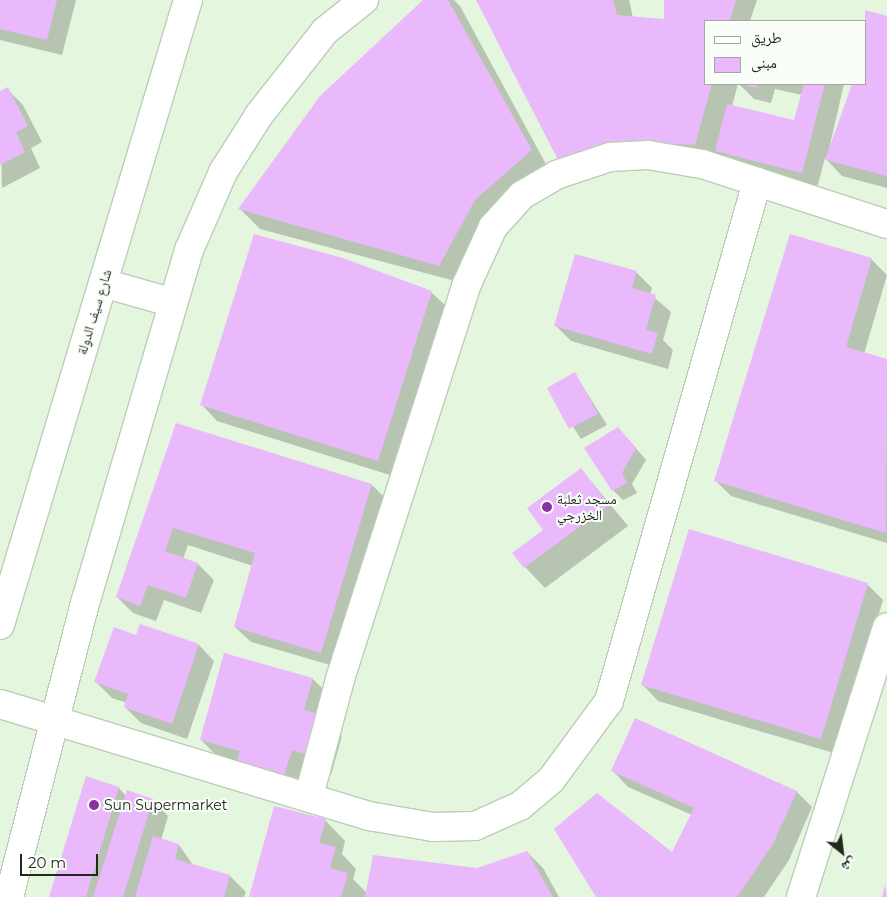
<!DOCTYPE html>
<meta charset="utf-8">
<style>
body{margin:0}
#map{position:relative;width:887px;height:897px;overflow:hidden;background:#e4f6de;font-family:Montserrat,"Noto Naskh Arabic",sans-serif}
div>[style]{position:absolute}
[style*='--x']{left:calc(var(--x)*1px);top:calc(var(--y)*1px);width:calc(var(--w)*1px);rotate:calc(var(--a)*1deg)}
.shadow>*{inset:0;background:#0003}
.building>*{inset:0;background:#eab9fb}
.roads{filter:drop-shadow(1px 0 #bccdb7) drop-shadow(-1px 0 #bccdb7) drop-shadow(0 1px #bccdb7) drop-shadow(0 -1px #bccdb7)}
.minor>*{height:28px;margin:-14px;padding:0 14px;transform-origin:14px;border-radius:14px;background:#fff}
.dots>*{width:14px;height:14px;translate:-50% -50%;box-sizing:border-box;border:2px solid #fafef9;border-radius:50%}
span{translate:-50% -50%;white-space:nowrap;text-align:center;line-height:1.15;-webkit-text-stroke:4px #fafef9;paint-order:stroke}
.street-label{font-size:14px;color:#21281f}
.poi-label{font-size:14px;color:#21281f}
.left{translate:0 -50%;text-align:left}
.legend{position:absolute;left:704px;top:20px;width:162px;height:65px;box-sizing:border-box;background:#fafef9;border:1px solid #a3a8a2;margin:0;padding:6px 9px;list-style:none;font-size:15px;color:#21281f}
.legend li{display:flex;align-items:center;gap:10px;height:25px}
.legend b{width:25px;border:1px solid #a3a8a2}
.north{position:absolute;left:817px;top:827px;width:50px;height:50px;-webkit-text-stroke:4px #fafef9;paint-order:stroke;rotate:151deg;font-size:14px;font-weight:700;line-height:20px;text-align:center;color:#21281f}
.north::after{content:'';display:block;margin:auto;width:18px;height:22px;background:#21281f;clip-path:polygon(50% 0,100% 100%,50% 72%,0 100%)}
.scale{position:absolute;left:20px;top:854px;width:78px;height:22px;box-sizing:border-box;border:2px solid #21281f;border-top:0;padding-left:6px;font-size:15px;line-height:18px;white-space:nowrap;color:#21281f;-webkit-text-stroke:4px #fafef9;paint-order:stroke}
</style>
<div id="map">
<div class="shadow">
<div style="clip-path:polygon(0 0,76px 0,62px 55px,0 40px)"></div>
<div style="clip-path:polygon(425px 0,454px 0,460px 6px,547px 166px,455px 281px,260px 229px,240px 209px)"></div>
<div style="clip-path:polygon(478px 0,629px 0,633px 18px,667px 21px,666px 0,757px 0,750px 21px,706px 21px,706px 84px,738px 84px,732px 106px,795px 122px,802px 95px,775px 89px,771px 103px,754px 99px,739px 84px,844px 84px,827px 158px,853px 84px,866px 84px,866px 11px,887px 17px,887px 188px,842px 176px,825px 158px,817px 188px,732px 167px,718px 153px,715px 165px,646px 161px,579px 180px)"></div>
<div style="clip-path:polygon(7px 89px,23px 105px,42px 142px,31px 148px,40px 168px,2px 188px,0 93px)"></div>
<div style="clip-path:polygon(790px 235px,872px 260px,887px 275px,864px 354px,887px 360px,887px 543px,731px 496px,715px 480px)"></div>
<div style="clip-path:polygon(636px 272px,652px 288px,650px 294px,671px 312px,663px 340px,673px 350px,668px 369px,571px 341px,555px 325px)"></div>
<div style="clip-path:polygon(431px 292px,447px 307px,393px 476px,217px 421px,202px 405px)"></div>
<div style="clip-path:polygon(575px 374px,607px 425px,581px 439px,548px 388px)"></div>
<div style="clip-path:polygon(177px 424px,372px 485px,392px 505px,337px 667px,251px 642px,235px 627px,253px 566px,188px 545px,183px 559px,198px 564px,214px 580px,201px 613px,164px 600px,156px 621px,133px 613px,117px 597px)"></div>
<div style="clip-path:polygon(629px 440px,646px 460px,632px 484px,637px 493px,623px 500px,613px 490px)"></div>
<div style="clip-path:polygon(581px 469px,628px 526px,545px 588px,525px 567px)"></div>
<div style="clip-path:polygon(867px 584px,883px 600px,837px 754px,658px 701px,643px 685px)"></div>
<div style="clip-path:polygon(137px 637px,199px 645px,214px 661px,187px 739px,141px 723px,125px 707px,127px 703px,112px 698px,96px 682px)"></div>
<div style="clip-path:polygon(313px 679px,333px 699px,327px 721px,342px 736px,331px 775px,312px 770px,304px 799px,221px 760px,201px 740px)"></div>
<div style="clip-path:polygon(636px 720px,797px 792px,812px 807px,789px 860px,764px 897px,598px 897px,672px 854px,692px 815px,628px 787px,613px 771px)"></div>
<div style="clip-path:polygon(87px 778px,119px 788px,126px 796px,152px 800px,168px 816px,161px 840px,179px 845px,193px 865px,230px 876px,246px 892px,244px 897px,51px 897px)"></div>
<div style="clip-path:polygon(325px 820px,345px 841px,342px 854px,356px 869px,353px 879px,367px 893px,478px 869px,527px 852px,543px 868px,559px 897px,250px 897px)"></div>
</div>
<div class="building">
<div style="clip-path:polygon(0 0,57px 0,47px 40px,0 29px)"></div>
<div style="clip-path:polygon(423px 0,448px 0,532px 150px,475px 200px,439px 266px,238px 209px,320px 96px)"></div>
<div style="clip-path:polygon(476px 0,613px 0,617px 15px,664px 19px,664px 0,736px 0,730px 21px,706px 21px,706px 84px,712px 84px,695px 145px,625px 141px,558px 160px)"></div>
<div style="clip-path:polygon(865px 10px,887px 16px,887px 176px,825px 160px,852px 84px,866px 84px)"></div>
<div style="clip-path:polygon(741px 84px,757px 84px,756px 88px)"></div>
<div style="clip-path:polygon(804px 84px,825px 84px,802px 173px,715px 151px,727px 104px,794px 120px)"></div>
<div style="clip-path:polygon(8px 87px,28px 126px,16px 132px,25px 152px,0 165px,0 91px)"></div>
<div style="clip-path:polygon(254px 234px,343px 258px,432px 291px,378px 461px,200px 405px)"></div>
<div style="clip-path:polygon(790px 234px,872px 258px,846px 347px,887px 359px,886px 533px,714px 481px)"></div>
<div style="clip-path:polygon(575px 254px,637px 271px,632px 288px,656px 295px,646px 330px,658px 333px,652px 354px,554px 326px)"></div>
<div style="clip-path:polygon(575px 372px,598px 414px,569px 429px,547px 388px)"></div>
<div style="clip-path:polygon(176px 423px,372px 484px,321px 653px,234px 627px,255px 553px,173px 528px,165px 551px,198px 563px,186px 598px,148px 585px,140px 606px,116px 597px)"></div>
<div style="clip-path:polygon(618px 427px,636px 448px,622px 473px,627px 483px,612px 491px,584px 448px)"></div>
<div style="clip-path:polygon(581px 468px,609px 505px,524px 568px,512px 553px,543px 530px,527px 508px)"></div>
<div style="clip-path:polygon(689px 529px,868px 583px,821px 739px,641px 685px)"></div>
<div style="clip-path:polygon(140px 624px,199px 644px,172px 724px,124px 707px,128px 694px,94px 682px,114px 627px,136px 635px)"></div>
<div style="clip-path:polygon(224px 653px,313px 678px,304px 710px,322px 715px,310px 755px,292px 750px,283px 779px,235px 766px,240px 751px,200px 740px)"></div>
<div style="clip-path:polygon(635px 718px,797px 791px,773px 844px,737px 897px,596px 897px,554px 829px,597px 793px,672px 852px,694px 808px,611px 771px)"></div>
<div style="clip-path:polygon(86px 776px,119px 787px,86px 897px,49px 897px)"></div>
<div style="clip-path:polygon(127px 790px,153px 799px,123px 897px,93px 897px)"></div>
<div style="clip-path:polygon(274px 806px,326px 819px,319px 843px,336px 847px,330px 868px,348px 873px,341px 897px,249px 897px)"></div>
<div style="clip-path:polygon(153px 836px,179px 844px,175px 859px,230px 875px,224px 897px,135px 897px)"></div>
<div style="clip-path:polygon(527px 851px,553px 897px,365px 897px,373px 855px,477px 868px)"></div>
<div style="clip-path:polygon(885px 885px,887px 897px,882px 897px)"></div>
</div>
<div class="roads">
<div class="minor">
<div style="--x:103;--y:283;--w:70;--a:15.8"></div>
<div style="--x:0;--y:625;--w:653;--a:-73.26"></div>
<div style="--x:0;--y:704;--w:386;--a:16.9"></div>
<div style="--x:369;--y:816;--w:65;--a:9.8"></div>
<div style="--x:433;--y:827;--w:42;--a:-1.4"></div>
<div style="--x:475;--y:826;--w:49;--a:-24"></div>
<div style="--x:520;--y:806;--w:40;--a:-40"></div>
<div style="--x:551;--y:780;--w:98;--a:-53.7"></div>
<div style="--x:609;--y:701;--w:540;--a:-74.08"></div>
<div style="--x:309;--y:796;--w:124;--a:-75.1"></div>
<div style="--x:341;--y:676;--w:410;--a:-72.2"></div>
<div style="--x:466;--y:286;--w:65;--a:-65.4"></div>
<div style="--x:493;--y:227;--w:43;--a:-47.8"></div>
<div style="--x:522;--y:195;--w:39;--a:-30"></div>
<div style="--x:556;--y:175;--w:57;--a:-18.4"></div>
<div style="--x:610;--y:157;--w:38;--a:-3"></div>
<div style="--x:648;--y:155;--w:55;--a:9.5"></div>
<div style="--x:702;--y:164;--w:194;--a:18"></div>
<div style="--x:9;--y:897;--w:307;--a:-75.5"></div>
<div style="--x:86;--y:600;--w:365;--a:-73.6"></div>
<div style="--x:189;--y:250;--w:85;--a:-66.4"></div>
<div style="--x:223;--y:172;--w:67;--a:-57.7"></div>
<div style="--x:259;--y:115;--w:107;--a:-51.8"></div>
<div style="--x:325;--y:31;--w:50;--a:-38.5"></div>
<div style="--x:801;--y:897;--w:283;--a:-72.3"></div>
</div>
</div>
<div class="dots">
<div style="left:547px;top:507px;background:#8632a1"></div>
<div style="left:94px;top:805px;background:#8632a1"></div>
</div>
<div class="street-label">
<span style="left:94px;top:312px;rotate:-73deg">شارع سيف الدولة</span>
</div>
<div class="poi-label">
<span class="left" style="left:557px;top:507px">مسجد ثعلبة<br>الخزرجي</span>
<span class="left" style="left:104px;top:805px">Sun Supermarket</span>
</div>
<ul class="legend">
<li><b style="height:6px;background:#fff"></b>طريق</li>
<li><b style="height:14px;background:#eab9fb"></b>مبنى</li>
</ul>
<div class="north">ش</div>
<div class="scale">20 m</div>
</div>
